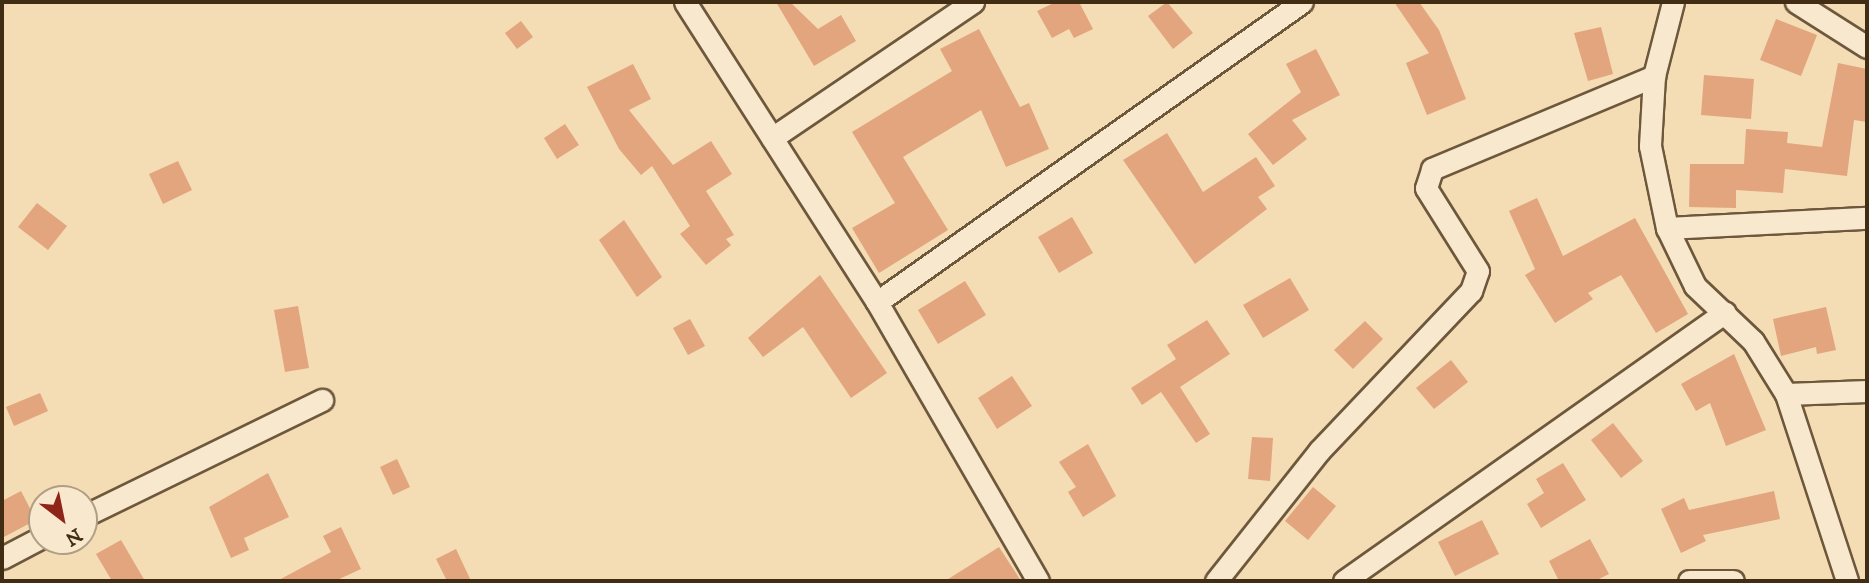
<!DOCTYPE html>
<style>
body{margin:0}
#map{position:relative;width:1869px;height:583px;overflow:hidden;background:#f4dcb4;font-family:"IM FELL DW Pica",serif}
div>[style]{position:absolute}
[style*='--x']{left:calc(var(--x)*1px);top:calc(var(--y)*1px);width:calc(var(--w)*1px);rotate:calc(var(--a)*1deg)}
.building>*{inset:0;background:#e2a57e}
.roads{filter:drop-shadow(2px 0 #6e583c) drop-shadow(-2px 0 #6e583c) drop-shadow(0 2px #6e583c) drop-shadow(0 -2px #6e583c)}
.minor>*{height:21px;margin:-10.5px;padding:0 10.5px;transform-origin:10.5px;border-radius:10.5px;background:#f8e8ce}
span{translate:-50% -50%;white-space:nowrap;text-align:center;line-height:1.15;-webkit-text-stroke:6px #f8e8ce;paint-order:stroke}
.frame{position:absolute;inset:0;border:4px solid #412c14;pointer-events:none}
.north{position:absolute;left:28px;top:485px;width:70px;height:70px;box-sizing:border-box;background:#f8e8ce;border:2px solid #af9d84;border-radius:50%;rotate:148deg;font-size:19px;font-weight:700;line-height:28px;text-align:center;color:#412c14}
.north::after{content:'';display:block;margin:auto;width:24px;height:32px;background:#8f2418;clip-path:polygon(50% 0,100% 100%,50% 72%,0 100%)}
</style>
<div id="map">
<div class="building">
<div style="clip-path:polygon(776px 2px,790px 2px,818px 29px,841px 15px,856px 41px,814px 66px)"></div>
<div style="clip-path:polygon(1056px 2px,1079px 2px,1093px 29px,1074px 38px,1069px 29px,1052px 38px,1037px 11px)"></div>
<div style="clip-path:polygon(1167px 2px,1193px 33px,1173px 49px,1148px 16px)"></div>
<div style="clip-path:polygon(1394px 2px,1419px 2px,1439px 30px,1466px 99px,1427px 115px,1406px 63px,1429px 53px)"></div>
<div style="clip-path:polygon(1776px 19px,1817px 35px,1801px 76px,1760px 60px)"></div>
<div style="clip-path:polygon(521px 21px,533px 37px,517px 49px,505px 33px)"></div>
<div style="clip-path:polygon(1601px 27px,1613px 74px,1588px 81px,1574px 33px)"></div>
<div style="clip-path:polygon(979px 29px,1020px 107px,1029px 103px,1049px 149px,1006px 167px,981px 110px,903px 157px,948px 230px,879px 273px,852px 228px,895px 203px,852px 132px,952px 71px,940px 49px)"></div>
<div style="clip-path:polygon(1316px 49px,1340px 95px,1292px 120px,1307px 139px,1273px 165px,1248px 134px,1301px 92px,1286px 64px)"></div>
<div style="clip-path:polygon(1838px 63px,1867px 69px,1867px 122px,1854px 120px,1847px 176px,1785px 169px,1783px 193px,1736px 190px,1736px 208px,1689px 207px,1690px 164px,1744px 164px,1746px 129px,1788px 132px,1787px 143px,1822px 147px)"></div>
<div style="clip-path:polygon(633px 64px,651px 99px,629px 110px,673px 165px,711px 141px,732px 174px,706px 191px,734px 235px,726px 239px,731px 245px,706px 265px,680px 234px,690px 226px,652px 166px,641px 175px,619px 149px,587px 87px)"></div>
<div style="clip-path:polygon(1704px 75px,1754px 79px,1751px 119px,1701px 115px)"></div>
<div style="clip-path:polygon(565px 124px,579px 145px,557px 159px,544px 138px)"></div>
<div style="clip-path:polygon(1167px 133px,1203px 192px,1256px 157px,1275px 186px,1258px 197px,1267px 209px,1195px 264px,1123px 160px)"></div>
<div style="clip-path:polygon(178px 161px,192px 190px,163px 204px,149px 174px)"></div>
<div style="clip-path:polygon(1537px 198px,1563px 256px,1635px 218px,1688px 314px,1656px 333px,1621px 275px,1588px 293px,1593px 299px,1555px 323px,1525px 275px,1535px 269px,1509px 211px)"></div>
<div style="clip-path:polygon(37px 203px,67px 226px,48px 250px,18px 227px)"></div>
<div style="clip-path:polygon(1072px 217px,1093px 253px,1059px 273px,1038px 237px)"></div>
<div style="clip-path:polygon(624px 220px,662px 277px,637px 297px,599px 240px)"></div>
<div style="clip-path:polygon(820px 275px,887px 373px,851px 398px,803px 327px,763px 357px,748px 338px)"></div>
<div style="clip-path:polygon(1290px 278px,1309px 310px,1263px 338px,1243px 305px)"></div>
<div style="clip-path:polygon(965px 281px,986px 315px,938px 344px,918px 310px)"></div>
<div style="clip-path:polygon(298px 306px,309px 368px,285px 372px,274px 310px)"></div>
<div style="clip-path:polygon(1826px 307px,1836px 350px,1817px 354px,1816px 347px,1781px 356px,1773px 319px)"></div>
<div style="clip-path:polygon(690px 319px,705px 346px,688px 355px,673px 328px)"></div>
<div style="clip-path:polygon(1207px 320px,1230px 354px,1180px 387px,1210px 434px,1196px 443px,1161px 392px,1142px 405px,1131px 388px,1176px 359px,1167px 345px)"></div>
<div style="clip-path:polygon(1365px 321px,1383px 339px,1353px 369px,1334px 350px)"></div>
<div style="clip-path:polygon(1734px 354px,1766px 430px,1726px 446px,1710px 403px,1696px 411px,1681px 384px)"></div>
<div style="clip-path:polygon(1451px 360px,1468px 382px,1434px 409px,1416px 388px)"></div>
<div style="clip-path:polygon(1012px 376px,1032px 406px,997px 429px,978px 398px)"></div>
<div style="clip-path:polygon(40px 393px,48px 411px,14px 426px,6px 407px)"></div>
<div style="clip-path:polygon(1613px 423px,1643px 461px,1621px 478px,1591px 440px)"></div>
<div style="clip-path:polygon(1252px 437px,1273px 438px,1270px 481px,1248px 479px)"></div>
<div style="clip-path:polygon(1088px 444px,1116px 496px,1083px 517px,1068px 492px,1076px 487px,1059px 462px)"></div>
<div style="clip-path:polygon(397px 459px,410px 487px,393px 495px,380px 467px)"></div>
<div style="clip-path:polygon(1563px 463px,1586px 500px,1541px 528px,1527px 504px,1544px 493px,1536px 479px)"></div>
<div style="clip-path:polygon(268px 473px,289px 517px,244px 538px,249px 550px,231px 558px,209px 507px)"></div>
<div style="clip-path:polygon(1313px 487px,1336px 506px,1308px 540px,1285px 521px)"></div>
<div style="clip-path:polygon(21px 491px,36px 520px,2px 538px,2px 501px)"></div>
<div style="clip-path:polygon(1774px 491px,1780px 519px,1703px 535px,1706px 541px,1681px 553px,1661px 509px,1684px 498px,1689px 510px)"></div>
<div style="clip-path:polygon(1482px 520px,1499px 554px,1455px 576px,1438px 542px)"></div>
<div style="clip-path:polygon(341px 527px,361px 569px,335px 581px,277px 581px,331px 552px,323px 536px)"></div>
<div style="clip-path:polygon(1590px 539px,1609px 574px,1595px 581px,1559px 581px,1549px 561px)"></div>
<div style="clip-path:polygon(121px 540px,145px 581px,112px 581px,96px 554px)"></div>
<div style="clip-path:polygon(999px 547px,1021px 581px,945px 581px)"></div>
<div style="clip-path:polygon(456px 549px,471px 581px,447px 581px,436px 559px)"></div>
</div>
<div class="roads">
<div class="minor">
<div style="--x:685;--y:2;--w:356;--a:57.4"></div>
<div style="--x:877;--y:302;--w:322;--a:60"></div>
<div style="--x:1673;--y:2;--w:76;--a:104.4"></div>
<div style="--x:1654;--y:76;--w:70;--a:93.3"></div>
<div style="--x:1650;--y:146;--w:84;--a:78.3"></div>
<div style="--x:1667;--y:228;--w:64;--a:64.2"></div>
<div style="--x:1695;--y:286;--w:80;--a:43.5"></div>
<div style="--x:1753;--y:341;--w:62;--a:58.1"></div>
<div style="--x:1786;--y:394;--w:197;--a:71.9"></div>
<div style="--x:1796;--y:2;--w:84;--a:32.4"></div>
<div style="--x:772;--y:138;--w:243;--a:-34.1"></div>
<div style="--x:1667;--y:228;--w:200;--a:-2.9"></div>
<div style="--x:877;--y:302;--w:520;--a:-35.22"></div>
<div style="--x:1786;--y:394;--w:81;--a:-2.1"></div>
<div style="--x:84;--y:516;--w:265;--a:-26"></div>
<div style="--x:2;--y:558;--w:45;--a:-27.7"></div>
<div style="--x:1216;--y:581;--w:166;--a:-51.6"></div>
<div style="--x:1319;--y:451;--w:221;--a:-46.5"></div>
<div style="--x:1471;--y:291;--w:21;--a:-71"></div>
<div style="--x:1478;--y:271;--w:98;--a:-122.1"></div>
<div style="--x:1426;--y:188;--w:20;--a:-72"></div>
<div style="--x:1432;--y:169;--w:241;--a:-22.7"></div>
<div style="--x:1344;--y:581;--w:466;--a:-35.2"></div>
<div style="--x:1689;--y:581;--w:44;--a:0"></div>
</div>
</div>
<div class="frame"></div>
<div class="north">N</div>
</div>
